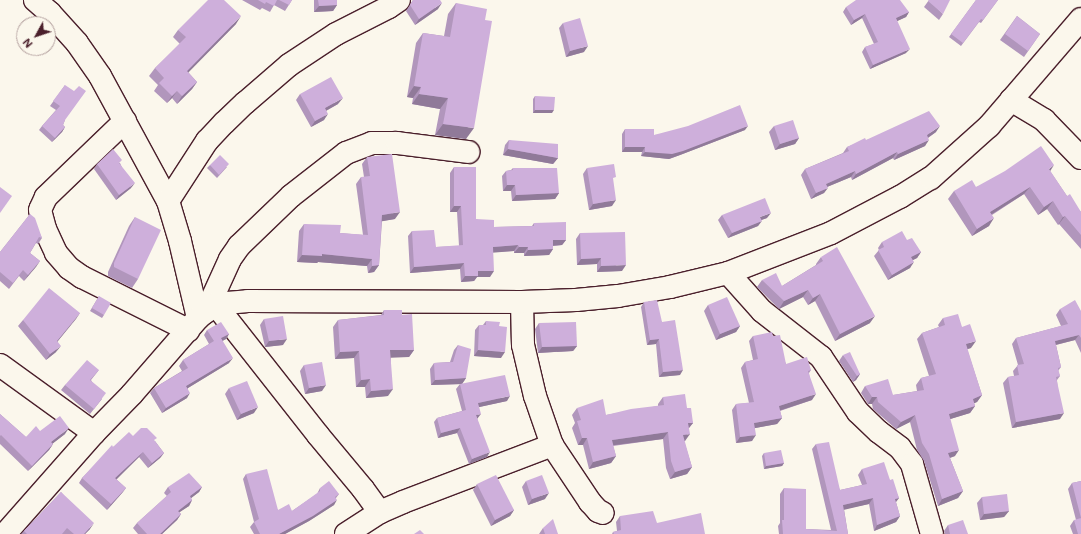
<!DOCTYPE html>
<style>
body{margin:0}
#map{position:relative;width:1081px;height:534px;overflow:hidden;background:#fbf7ec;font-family:Mali,sans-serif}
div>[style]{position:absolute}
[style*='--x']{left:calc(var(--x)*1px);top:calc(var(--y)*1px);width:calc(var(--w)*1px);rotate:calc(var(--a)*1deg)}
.roads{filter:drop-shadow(1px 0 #4a1f2b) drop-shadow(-1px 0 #4a1f2b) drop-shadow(0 1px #4a1f2b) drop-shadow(0 -1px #4a1f2b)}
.minor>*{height:22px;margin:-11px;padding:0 11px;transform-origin:11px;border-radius:11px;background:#fbf7ec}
.wall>*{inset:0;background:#b196bc}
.shaded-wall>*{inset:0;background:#907a99}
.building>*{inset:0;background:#ceafdb}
span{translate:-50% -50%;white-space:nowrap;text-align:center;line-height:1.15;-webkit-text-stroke:3.5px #fbf7ec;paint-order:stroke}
.north{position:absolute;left:16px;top:16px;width:40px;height:40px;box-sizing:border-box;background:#fbf7ec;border:1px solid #b4a19f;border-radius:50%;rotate:230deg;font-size:11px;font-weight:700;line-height:16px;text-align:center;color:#4a1f2b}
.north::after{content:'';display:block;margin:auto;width:14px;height:18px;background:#4a1f2b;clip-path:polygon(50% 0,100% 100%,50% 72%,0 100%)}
</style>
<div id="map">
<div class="roads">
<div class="minor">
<div style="--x:35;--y:0;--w:20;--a:41"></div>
<div style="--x:50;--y:13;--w:40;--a:48"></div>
<div style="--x:77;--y:43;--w:40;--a:55.1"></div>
<div style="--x:100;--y:76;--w:142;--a:61.5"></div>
<div style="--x:1011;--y:100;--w:39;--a:31"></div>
<div style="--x:1044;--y:120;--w:53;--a:45.8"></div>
<div style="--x:125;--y:121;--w:110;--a:136.1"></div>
<div style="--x:46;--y:197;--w:14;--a:115"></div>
<div style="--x:40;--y:210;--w:20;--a:75"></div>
<div style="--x:45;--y:229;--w:26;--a:65"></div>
<div style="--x:56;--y:253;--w:20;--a:49"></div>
<div style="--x:69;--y:268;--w:16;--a:35"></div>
<div style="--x:82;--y:277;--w:119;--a:26.6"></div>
<div style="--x:728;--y:273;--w:51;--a:48.2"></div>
<div style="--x:762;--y:311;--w:75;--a:37.9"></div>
<div style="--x:821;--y:357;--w:66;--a:56.1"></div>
<div style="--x:858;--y:412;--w:29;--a:44"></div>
<div style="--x:879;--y:432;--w:26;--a:37"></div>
<div style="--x:900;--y:448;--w:20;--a:53"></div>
<div style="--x:912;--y:464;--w:73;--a:74.1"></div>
<div style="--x:522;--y:302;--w:43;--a:88.7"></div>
<div style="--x:523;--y:345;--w:52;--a:76.8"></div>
<div style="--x:535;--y:396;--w:52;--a:70.9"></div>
<div style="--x:552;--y:445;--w:69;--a:56.3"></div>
<div style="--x:590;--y:502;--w:12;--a:48"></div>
<div style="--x:598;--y:511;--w:5;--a:22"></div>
<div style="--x:215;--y:304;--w:167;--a:51.8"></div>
<div style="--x:318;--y:435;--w:70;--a:50.2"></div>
<div style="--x:363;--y:489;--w:29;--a:54"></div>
<div style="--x:380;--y:512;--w:25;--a:-23"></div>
<div style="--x:403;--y:502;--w:160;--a:-20.9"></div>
<div style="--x:206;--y:312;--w:58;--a:-65.6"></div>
<div style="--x:230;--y:259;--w:16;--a:-55"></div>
<div style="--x:239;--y:246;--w:72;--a:-43.9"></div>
<div style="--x:291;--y:196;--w:70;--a:-38"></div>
<div style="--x:346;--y:153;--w:28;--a:-21"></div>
<div style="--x:372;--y:143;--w:25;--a:0"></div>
<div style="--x:397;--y:143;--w:72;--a:7.2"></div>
<div style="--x:198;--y:318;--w:79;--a:-103.2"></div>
<div style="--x:180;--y:241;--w:42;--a:-106.7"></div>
<div style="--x:168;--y:201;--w:72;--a:-57"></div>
<div style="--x:207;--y:141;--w:25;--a:-47"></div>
<div style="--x:224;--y:123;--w:29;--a:-44"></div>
<div style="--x:245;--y:103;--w:58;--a:-40.8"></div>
<div style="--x:289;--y:65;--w:56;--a:-33.4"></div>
<div style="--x:336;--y:34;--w:59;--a:-27"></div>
<div style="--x:389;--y:7;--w:12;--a:-35"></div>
<div style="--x:0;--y:365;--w:116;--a:35.9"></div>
<div style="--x:5;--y:534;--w:135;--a:-48.6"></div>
<div style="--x:94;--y:433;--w:54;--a:-45.7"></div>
<div style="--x:132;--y:394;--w:101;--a:-49"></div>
<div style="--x:198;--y:318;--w:22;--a:-39"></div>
<div style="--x:215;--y:304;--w:33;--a:-5"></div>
<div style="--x:248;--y:301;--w:274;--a:0.2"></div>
<div style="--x:522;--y:302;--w:54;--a:-2.1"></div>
<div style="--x:576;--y:300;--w:42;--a:-5.4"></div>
<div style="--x:618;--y:296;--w:53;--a:-9.8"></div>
<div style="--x:670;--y:287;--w:60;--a:-13.6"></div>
<div style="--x:728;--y:273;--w:110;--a:-21.2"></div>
<div style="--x:831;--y:233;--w:78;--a:-27.6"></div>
<div style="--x:900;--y:197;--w:36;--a:-32"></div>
<div style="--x:931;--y:178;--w:78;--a:-41.9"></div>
<div style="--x:989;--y:126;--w:141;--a:-49.3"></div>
<div style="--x:346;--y:534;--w:40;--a:-32.9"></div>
</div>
</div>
<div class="wall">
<div style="clip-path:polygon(242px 0,292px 0,285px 11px,274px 5px,270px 12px,262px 8px,260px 10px)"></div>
<div style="clip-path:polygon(314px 0,337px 0,337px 5px,333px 11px,314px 12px)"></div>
<div style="clip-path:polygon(413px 0,438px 9px,415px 25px,406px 11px)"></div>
<div style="clip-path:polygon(929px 0,943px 14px,939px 20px,924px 7px)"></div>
<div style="clip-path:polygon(976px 0,998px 0,981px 23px,979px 22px,961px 46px,949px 37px)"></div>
<div style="clip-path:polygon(456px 3px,485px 20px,466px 139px,435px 135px,440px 109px,412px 104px,413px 98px,407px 97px,416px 43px,423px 33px,444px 36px,448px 14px)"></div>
<div style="clip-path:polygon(846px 7px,909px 12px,906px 17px,897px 21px,906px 53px,870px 69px,862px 52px,865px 47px,874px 44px,862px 18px,851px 25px,843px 12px)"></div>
<div style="clip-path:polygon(1017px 16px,1040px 34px,1024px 57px,1000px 40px)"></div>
<div style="clip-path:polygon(563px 23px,584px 52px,566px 57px,559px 28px)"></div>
<div style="clip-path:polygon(236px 24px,188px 72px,197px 82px,192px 89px,177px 104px,172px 98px,167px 103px,154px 91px,158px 85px,149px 76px,155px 68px,180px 44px,173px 37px,178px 30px)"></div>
<div style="clip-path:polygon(65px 85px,65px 120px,63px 125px,65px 127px,62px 132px,52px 142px,39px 130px,42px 126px,56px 110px,50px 106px)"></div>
<div style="clip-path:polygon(300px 94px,338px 104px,326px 111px,324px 120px,311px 127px,296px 100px)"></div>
<div style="clip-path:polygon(535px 96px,552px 113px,533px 113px,533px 99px)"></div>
<div style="clip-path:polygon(774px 126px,799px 138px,795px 144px,775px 150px,769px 132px)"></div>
<div style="clip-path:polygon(625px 129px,654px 135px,745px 130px,680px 155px,669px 159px,641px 156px,642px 152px,622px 152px,622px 134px)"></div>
<div style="clip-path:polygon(936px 132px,928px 138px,925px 146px,894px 160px,893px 158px,852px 180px,851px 177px,827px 187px,824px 193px,811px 199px,801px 175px,805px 169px,843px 153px,847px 147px,866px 140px)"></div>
<div style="clip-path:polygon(509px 140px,558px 158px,553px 164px,503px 155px,505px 145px)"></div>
<div style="clip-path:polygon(367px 157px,395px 219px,382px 221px,379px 265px,374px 272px,368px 273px,367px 266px,318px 262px,317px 263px,297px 262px,299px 231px,304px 224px,340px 233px,363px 235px,356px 184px,361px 177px,364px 177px,362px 164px)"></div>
<div style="clip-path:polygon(120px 163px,131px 188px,116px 200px,94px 169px,97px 164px)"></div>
<div style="clip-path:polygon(210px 165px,227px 167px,217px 178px,207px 168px)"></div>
<div style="clip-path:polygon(454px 167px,476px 219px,494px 227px,532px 226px,534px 223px,566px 240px,562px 245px,553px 246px,553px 249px,549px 255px,524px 256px,524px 253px,514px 253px,514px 251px,493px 252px,490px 277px,477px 277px,474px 281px,461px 282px,460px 269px,410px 273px,408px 236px,412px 231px,436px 247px,459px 246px,457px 212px,450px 212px,450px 173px)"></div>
<div style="clip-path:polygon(513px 168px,559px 193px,555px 199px,512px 201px,511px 191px,503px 191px,502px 176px,506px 171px,511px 170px)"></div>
<div style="clip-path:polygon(587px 168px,612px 206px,589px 210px,583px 174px)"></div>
<div style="clip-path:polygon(1050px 171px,1067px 196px,1081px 212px,1081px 249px,1059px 224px,1058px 225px,1047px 209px,1038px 215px,1024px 194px,992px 215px,989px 226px,972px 236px,948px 199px,954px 191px,976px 187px)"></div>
<div style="clip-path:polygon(30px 214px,42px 238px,38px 244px,36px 243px,30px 253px,40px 261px,24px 281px,19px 276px,9px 289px,0 281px,0 252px)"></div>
<div style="clip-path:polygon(722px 215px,767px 218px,761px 220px,758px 226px,728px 238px,718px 220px)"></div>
<div style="clip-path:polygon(135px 217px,138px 279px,132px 288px,108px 276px,108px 272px,129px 226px)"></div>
<div style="clip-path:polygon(580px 233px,622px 271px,597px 272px,597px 264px,577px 265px,576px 239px)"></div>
<div style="clip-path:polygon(907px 240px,921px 252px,917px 258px,913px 260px,910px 268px,888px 280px,874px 256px,879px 250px,878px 248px,882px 242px)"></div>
<div style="clip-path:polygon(821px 257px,870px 323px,835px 341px,815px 301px,808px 305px,803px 297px,779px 309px,757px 287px,762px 280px,782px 286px,816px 265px,816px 264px)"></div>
<div style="clip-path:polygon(99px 296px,104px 315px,102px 318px,90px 311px)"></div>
<div style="clip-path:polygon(644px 302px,662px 322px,680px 375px,659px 377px,656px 344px,647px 345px,641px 307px)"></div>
<div style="clip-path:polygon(708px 305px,740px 326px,736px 332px,716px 340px,704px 311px)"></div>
<div style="clip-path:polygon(1060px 309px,1081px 311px,1081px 353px,1075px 340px,1056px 345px,1061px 367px,1058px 371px,1060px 376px,1057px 380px,1060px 419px,1012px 428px,1003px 383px,1008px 377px,1014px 376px,1013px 371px,1018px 365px,1012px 344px,1016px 338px,1061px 326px,1056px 315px)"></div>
<div style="clip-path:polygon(384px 310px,402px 315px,414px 350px,409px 357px,391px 357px,388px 396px,366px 398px,365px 387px,356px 387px,354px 358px,335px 359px,333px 327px,338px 320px,381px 315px)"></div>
<div style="clip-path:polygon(80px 313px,57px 342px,56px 352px,46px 360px,18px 326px,23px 320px)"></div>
<div style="clip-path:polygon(943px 318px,962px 327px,971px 348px,967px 349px,982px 395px,977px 402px,974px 403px,975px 406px,970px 413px,950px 419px,955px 456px,950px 458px,963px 491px,958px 498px,938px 506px,924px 461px,917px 450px,910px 422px,896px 429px,873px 409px,872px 404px,868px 404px,861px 393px,865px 386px,893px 395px,917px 391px,916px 385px,921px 378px,929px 376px,917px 339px,922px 333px,939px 327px,938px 325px)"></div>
<div style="clip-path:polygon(264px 319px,283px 345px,265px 347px,260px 325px)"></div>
<div style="clip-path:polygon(486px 321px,499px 326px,501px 358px,474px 356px,475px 330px,479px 325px,483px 325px)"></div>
<div style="clip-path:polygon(539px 323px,577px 346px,573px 351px,538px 353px,535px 329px)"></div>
<div style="clip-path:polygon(207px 330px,229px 334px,226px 339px,222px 341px,229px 363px,188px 388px,187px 398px,162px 413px,150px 393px,154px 388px,182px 371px,179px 366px,183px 360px,209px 344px,204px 335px)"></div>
<div style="clip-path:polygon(753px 336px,773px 336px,786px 364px,811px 370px,809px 373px,812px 400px,780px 411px,782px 418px,777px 424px,755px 428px,752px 441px,736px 443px,732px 410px,736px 404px,749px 403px,741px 368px,745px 362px,753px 360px,749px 341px)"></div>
<div style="clip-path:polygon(458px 345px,466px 378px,462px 384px,431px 385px,430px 369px,434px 363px,450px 362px,454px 350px)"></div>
<div style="clip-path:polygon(843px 355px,860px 374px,856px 380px,853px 382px,839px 361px)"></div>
<div style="clip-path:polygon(304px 365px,322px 391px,305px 394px,300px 371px)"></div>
<div style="clip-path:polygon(99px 370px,91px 380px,102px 399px,90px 414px,61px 390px,65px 385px)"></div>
<div style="clip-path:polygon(460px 384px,507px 401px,479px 407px,477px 418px,487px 457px,469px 464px,457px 433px,438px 438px,434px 422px,437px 418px,462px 411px,456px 389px)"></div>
<div style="clip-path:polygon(229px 388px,254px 413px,237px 420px,225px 394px)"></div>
<div style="clip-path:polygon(663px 397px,687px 408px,693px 423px,689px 428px,685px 441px,684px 441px,692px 467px,687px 474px,670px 479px,666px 468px,663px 439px,613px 446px,616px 456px,611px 463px,589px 469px,583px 445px,578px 445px,572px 428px,575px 423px,572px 415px,577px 408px,606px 415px,658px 406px,658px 404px)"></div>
<div style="clip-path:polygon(0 414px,26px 437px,40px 431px,65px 434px,53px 443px,53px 444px,49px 450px,28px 471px,0 444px)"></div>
<div style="clip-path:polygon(133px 436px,155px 441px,164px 453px,160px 458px,148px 468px,139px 457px,116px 479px,126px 488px,122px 493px,107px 510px,79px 483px,82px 478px,113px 447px)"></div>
<div style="clip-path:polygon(816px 444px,840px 490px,862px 485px,858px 475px,862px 469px,890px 480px,899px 498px,896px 502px,900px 516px,896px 522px,874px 531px,869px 504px,844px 509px,848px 534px,779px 534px,778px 526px,780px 523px,780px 494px,784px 488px,806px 529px,831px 530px,812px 449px)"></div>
<div style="clip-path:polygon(764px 453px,784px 463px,782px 466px,764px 469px,762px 456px)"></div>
<div style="clip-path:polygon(246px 474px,278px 510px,292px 511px,317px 494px,320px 488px,339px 494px,336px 498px,334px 505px,309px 521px,285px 534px,254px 534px,250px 527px,254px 522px,243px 479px)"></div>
<div style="clip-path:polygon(526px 481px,545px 499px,528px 505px,522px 487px)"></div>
<div style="clip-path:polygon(1081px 481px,1081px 534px,1073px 534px,1070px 526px,1074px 520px,1076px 520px,1068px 489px,1072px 483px)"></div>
<div style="clip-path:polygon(477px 484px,514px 510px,510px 516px,491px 526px,473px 490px)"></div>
<div style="clip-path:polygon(168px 487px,202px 487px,199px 492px,191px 498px,192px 500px,189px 506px,179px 512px,181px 514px,177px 520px,162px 534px,138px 534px,133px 528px,137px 523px,167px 496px,164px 493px)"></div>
<div style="clip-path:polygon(61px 492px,90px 529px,85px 534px,21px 534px,24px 531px)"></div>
<div style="clip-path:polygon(982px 497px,1009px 511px,1004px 517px,980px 520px,977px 503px)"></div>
<div style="clip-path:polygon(620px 516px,657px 523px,705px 534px,612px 534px,613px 532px,617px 531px,616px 522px)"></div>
<div style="clip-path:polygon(948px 525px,968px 534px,945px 534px,944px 531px)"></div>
<div style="clip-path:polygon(543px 528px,558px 534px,539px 534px)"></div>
</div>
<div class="shaded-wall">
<div style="clip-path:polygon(442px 3px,438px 9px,415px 25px,419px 19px)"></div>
<div style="clip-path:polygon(337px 5px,333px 11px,314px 12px,319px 6px)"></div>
<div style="clip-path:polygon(909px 12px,906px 17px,893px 23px,896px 18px)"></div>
<div style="clip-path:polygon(865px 14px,862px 18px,851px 25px,854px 20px)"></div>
<div style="clip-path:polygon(241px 16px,236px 24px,182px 79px,187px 71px)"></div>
<div style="clip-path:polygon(588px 46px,584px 52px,566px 57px,570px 51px)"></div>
<div style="clip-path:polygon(910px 49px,906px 53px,870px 69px,873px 65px)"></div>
<div style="clip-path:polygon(197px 82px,192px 89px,177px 104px,182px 96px)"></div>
<div style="clip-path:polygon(414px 86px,421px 87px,413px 98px,407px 97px)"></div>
<div style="clip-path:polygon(177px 91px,172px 98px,167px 103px,172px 96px)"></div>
<div style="clip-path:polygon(419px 94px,448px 98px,440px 109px,412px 104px)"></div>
<div style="clip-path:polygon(343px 98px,338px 104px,320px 114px,325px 108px)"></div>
<div style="clip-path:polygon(535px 110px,554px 110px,552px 113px,533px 113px)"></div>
<div style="clip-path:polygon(328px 114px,324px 120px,311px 127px,315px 121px)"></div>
<div style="clip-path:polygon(443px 124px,474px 128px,466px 139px,435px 135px)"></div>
<div style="clip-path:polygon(748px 126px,745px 130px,680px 155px,669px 159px,641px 156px,645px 152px)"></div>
<div style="clip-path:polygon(940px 126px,936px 132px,923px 141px,927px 135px)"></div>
<div style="clip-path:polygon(65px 127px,62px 132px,52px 142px,55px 138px)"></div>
<div style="clip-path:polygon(799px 138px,795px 144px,775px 150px,780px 144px)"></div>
<div style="clip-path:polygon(929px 140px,925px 146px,894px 160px,898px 154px)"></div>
<div style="clip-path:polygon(625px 147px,645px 147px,642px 152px,622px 152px)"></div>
<div style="clip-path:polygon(508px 149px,558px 158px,553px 164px,503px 155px)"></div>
<div style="clip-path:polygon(897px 152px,893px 158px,852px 180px,856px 174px)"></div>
<div style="clip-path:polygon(1054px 165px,1049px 173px,1049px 169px)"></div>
<div style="clip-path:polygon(855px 171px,851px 177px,822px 189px,826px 184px)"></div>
<div style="clip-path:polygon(135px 183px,131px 188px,116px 200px,119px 195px)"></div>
<div style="clip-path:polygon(507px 185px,515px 185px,511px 191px,503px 191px)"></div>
<div style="clip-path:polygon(1030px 187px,1024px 194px,984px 219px,990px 212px)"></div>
<div style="clip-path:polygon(828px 188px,824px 193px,811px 199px,816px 193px)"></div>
<div style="clip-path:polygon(559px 193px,555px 199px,512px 201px,516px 195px)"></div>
<div style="clip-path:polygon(616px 200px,612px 206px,589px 210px,593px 204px)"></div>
<div style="clip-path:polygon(1053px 201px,1047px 209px,1038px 215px,1044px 207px)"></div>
<div style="clip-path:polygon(454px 206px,461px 206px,457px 212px,450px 212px)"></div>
<div style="clip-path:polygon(400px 212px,395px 219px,378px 222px,382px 215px)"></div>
<div style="clip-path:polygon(771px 213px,767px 218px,756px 222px,760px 217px)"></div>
<div style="clip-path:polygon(1065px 216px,1059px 224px,1058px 225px,1063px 217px)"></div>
<div style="clip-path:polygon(994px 218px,989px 226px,972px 236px,977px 229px)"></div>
<div style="clip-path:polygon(762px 221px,758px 226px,728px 238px,732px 233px)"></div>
<div style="clip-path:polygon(553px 240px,566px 240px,562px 245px,549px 246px)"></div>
<div style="clip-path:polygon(518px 245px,514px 251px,489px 253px,493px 247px)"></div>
<div style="clip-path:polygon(519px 247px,528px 247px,524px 253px,514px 253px)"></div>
<div style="clip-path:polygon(553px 249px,549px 255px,524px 256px,528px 250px)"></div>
<div style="clip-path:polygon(921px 252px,917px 258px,907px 263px,911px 257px)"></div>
<div style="clip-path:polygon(322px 254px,372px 259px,367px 266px,318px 262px,317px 263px,297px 262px,302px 255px)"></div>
<div style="clip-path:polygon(601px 258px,597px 264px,577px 265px,581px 259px)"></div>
<div style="clip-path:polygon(40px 261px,36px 267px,24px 281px,28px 275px)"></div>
<div style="clip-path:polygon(914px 262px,910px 268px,888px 280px,892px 275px)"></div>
<div style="clip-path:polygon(464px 263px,460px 269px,410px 273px,414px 267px)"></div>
<div style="clip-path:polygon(379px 265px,374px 272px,368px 273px,372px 266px)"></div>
<div style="clip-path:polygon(626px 265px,622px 271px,597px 272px,601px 266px)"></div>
<div style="clip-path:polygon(478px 271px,494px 271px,490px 277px,477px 277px,474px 281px,461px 282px,465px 276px)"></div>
<div style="clip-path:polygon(808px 290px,803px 297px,779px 309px,784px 301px)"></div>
<div style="clip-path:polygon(820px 294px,815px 301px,808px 305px,813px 298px)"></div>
<div style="clip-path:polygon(80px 313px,76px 319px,53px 347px,57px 341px)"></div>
<div style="clip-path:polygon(875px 316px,870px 323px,835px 341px,840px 334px)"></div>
<div style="clip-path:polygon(740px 326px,736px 332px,716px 340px,720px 334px)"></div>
<div style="clip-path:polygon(229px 334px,226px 339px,217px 344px,221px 338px)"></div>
<div style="clip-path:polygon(1079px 335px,1075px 340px,1051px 346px,1055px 341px)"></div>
<div style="clip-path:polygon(287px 339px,283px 345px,265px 347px,269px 341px)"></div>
<div style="clip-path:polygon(659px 339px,656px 344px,647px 345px,650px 340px)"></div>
<div style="clip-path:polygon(976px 341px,971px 348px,961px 351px,966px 344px)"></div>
<div style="clip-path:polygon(61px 346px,56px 352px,46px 360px,50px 354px)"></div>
<div style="clip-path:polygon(577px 346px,573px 351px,538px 353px,542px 347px)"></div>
<div style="clip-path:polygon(390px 350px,414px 350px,409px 357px,385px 358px)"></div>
<div style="clip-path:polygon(478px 350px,505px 352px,501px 358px,474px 356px)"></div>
<div style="clip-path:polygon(359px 351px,354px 358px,335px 359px,340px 352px)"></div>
<div style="clip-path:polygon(233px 358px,229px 363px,183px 391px,186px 386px)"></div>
<div style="clip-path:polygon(683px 370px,680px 375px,659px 377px,663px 372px)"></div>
<div style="clip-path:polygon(860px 374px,856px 380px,853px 382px,857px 376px)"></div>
<div style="clip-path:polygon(466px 378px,462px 384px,431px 385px,435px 380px)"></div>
<div style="clip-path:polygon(370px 379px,365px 387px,356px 387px,361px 380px)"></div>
<div style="clip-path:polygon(326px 385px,322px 391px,305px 394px,309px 388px)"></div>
<div style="clip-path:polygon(393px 389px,388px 396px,366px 398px,371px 391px)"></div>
<div style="clip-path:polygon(190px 393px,187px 398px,162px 413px,166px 408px)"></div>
<div style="clip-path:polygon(816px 394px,812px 400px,775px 412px,779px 406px)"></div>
<div style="clip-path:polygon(982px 395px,977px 402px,968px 406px,973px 399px)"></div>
<div style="clip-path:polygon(510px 396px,507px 401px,475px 408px,478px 403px)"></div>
<div style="clip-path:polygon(872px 397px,877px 397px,872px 404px,868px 404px)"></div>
<div style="clip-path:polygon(975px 406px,970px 413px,944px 421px,949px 414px)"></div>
<div style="clip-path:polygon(258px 407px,254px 413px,237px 420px,241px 414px)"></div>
<div style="clip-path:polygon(1064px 413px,1060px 419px,1012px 428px,1016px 422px)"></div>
<div style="clip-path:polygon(481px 414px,477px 419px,476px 415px)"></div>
<div style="clip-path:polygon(915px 415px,910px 422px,896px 429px,901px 422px)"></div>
<div style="clip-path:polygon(782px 418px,777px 424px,750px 429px,754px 423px)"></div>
<div style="clip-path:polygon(688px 423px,693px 423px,688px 429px)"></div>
<div style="clip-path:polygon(69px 428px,65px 434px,47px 448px,51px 442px)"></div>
<div style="clip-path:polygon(460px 428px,457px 433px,438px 438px,441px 433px)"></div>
<div style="clip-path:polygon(668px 432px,663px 439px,607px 446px,612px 440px)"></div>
<div style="clip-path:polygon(690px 434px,685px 441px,678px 442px,683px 435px)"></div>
<div style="clip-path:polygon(756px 435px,752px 441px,736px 443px,740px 437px)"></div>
<div style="clip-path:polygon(582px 438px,587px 438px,583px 445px,578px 445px)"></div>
<div style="clip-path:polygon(53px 444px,49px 450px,28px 471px,32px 466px)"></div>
<div style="clip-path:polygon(959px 450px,955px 456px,943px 460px,948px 453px)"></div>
<div style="clip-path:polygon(143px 452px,139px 457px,112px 484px,115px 478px)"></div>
<div style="clip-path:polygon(490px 452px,487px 457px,469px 464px,472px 459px)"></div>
<div style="clip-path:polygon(164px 453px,160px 458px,148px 468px,152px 463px)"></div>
<div style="clip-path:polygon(616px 456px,611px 463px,589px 469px,593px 462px)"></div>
<div style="clip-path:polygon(784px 463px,782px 466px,764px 469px,766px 466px)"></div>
<div style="clip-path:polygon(692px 467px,687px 474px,670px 479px,675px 472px)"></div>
<div style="clip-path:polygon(202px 487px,199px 492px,186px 502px,190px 496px)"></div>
<div style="clip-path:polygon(126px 488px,122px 493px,107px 510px,111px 504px)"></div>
<div style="clip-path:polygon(963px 491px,958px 498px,938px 506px,942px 499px)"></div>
<div style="clip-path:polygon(549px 493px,545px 499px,528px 505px,532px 499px)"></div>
<div style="clip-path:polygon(873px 498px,869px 504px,839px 511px,843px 505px)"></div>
<div style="clip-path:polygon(899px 498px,895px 503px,895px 499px)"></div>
<div style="clip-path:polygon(192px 500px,189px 506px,174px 516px,178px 511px)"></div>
<div style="clip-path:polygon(337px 500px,334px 505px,309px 521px,285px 534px,279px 534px)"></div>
<div style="clip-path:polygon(514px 510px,510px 516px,491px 526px,495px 520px)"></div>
<div style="clip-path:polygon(1009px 511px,1004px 517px,980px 520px,984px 514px)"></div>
<div style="clip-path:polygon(181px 514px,177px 520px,162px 534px,160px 534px)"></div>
<div style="clip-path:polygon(900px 516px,896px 522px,874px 531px,877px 525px)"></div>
<div style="clip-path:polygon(94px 523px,90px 529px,85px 534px,84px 534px)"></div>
</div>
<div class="building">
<div style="clip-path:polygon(208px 0,224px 0,241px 16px,187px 71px,197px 82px,182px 96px,177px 91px,172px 96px,159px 83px,164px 78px,155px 68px,186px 37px,178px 30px)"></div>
<div style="clip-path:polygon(258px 0,277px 0,274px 6px,266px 2px,265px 4px)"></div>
<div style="clip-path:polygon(279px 0,292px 0,289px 5px)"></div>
<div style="clip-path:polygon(318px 0,337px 0,337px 5px,319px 6px)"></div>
<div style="clip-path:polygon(413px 0,440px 0,442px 3px,419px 19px,410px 5px)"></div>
<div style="clip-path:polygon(856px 0,900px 0,909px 12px,896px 18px,910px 49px,873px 65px,865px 47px,878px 42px,865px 14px,854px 20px,846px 7px)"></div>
<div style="clip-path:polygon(929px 0,950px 0,943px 14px,928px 1px)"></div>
<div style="clip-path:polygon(976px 0,998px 0,983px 20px,981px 19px,963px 43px,951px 34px)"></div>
<div style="clip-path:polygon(456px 3px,487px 9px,485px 20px,492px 21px,474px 128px,443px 124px,448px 98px,419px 94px,421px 87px,414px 86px,423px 33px,450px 37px)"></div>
<div style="clip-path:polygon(1017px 16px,1040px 34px,1028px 51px,1005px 34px)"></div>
<div style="clip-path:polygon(580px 18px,588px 46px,570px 51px,563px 23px)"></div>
<div style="clip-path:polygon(331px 77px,343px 98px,325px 108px,328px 114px,315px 121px,300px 94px)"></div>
<div style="clip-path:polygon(65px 85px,74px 91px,79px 86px,86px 91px,65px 120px,63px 125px,65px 127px,55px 138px,42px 126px,60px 106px,53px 101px)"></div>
<div style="clip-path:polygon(535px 96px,555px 97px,554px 110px,535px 110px)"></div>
<div style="clip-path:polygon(740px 105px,748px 126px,683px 151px,672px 154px,645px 152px,645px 147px,625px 147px,625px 129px,654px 129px,654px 135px,688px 126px)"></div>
<div style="clip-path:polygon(929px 111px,940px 126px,927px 135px,929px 140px,898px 154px,897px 152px,856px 174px,855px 171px,826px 184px,828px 188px,816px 193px,805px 169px,849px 151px,847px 147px,865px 138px,866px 140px)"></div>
<div style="clip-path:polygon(793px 120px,799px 138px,780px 144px,774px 126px)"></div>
<div style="clip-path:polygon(509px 140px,558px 144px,558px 158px,508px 149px)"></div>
<div style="clip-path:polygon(1041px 146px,1054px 165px,1049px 169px,1067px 196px,1070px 194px,1081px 212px,1081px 235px,1065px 216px,1063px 217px,1053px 201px,1044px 207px,1030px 187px,990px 212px,994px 218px,977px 229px,954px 191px,972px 180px,976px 187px,1005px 171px)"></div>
<div style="clip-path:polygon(113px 149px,122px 160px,119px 163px,135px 183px,119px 195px,97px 164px)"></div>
<div style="clip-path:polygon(392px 154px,400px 212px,382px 215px,379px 265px,372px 266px,372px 259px,322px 254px,322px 256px,302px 255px,304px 224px,341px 225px,340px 233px,368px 235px,361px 177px,370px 176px,367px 157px)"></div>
<div style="clip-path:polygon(220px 155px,229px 164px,219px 175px,210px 165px)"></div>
<div style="clip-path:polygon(614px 164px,616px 177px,613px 178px,616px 200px,593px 204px,587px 168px)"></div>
<div style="clip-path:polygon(454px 167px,476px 167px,476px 219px,494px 220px,494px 227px,534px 226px,534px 223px,566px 222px,566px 240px,553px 240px,553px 249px,528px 250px,528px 247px,519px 247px,518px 245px,493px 247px,494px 271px,478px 271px,478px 276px,465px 276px,464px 263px,414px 267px,412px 231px,434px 230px,436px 247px,463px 245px,461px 206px,454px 206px)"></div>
<div style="clip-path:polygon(513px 168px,557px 168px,559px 193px,516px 195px,515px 185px,507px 185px,506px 171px,513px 170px)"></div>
<div style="clip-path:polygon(0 187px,12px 196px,0 213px)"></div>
<div style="clip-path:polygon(765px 198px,771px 213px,760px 217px,762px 221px,732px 233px,722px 215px)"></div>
<div style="clip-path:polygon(30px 214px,35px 218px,42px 238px,39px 237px,30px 253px,40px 261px,28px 275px,23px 270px,13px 283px,0 272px,0 252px)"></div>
<div style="clip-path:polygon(135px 217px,161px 230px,138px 279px,114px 267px,114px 263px)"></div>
<div style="clip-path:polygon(902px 231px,907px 240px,912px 238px,921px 252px,911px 257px,914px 262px,892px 275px,878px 250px,884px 247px,882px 242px)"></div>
<div style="clip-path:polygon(625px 232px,626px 265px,601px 266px,601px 258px,581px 259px,580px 233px)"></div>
<div style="clip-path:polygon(837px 247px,875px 316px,840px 334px,820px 294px,813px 298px,808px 290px,784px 301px,762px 280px,776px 273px,782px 286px,823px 261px,821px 257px)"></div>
<div style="clip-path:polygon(49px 288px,80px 313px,57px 341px,61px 346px,50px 354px,23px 320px)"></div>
<div style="clip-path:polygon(99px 296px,111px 303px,104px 315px,92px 308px)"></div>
<div style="clip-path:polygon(727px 297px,740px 326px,720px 334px,708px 305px)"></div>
<div style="clip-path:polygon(657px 300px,662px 322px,675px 320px,683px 370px,663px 372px,659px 339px,650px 340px,644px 302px)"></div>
<div style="clip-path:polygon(1075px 300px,1081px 311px,1081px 338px,1079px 335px,1055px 341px,1061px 367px,1058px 368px,1060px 376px,1056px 377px,1064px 413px,1016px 422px,1008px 377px,1019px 375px,1017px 365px,1024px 364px,1016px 338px,1068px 324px,1060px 309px)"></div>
<div style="clip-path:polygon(384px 310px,402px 310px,402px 315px,412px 314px,414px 350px,390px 350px,393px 389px,371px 391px,370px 379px,361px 380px,359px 351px,340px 352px,338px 320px,384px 315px)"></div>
<div style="clip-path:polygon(958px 314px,962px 327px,970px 324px,976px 341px,966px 344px,982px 395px,973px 399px,975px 406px,949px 414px,959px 450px,948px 453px,963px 491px,942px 499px,929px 454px,922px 443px,915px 415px,901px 422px,878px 402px,877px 397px,872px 397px,865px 386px,888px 379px,893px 395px,924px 390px,921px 378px,936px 374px,922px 333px,945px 325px,943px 318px)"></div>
<div style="clip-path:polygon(283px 316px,287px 339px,269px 341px,264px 319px)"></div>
<div style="clip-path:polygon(486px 321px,500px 322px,499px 326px,507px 327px,505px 352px,478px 350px,479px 325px,486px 325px)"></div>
<div style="clip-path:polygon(221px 322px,229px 334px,221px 338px,233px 358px,186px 386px,190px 393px,166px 408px,154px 388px,188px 368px,183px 360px,214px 341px,207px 330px)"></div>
<div style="clip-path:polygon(576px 322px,577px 346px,542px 347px,539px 323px)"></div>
<div style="clip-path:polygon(772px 332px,773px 336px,780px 335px,786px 364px,807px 357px,811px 370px,808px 371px,816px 394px,779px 406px,782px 418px,754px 423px,756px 435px,740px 437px,736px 404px,754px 402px,745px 362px,758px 359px,753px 336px)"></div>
<div style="clip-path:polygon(458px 345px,471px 349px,466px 378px,435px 380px,434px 363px,453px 362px)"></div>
<div style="clip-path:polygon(850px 352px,860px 374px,857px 376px,843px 355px)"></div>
<div style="clip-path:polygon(87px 360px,99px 370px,90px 380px,106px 393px,94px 409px,65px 385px)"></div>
<div style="clip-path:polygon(322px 362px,326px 385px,309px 388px,304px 365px)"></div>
<div style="clip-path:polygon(505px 375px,510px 396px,478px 403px,481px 414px,476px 415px,490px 452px,472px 459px,460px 428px,441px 433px,437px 418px,466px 410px,460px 384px)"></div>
<div style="clip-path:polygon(247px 381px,258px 407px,241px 414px,229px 388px)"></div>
<div style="clip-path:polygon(685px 394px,687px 408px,691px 408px,693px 423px,688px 423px,690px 434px,683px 435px,692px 467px,675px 472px,671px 461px,668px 432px,612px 440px,616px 456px,593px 462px,587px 438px,582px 438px,577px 421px,581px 420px,577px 408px,603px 399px,606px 415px,631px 409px,664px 405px,663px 397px)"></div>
<div style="clip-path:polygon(0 414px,26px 437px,36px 426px,40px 431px,60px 416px,69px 428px,51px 442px,53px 444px,32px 466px,1px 435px,0 436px)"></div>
<div style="clip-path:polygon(141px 428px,147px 428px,157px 438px,154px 440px,164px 453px,152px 463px,143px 452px,115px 478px,126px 488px,111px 504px,82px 478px,112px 445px,113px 447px,129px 432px,133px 436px)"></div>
<div style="clip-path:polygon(829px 442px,840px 490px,867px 484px,862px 469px,884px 462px,890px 480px,893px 479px,899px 498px,895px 499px,900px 516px,877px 525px,873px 498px,843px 505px,848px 534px,783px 534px,782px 520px,784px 520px,784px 488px,806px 489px,806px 529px,837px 531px,816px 444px)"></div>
<div style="clip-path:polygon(781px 450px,784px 463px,766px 466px,764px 453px)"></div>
<div style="clip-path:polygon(267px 469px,278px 510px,289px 504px,292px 511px,320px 491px,320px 488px,329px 481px,339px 494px,335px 497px,337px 500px,313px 516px,279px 534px,260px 534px,254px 522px,259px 519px,246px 474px)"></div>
<div style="clip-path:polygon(189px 473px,202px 487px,190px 496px,192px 500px,178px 511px,181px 514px,160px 534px,147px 534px,137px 523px,171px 492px,168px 487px)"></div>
<div style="clip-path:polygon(496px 475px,514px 510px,495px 520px,477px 484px)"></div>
<div style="clip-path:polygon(542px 475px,549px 493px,532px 499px,526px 481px)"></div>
<div style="clip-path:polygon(1081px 481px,1081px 534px,1078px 534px,1074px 520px,1081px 518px,1072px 483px)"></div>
<div style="clip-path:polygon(61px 492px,94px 523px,84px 534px,74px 534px,67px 528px,62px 534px,27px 534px,24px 531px)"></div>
<div style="clip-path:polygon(1007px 494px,1009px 511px,984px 514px,982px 497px)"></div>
<div style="clip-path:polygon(653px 511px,657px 523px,701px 513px,705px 534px,614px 534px,613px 532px,621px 530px,620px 516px)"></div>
<div style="clip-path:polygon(553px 519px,558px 534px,545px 534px,543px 528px)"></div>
<div style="clip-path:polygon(963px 520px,968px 534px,950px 534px,948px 525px)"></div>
<div style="clip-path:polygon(420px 530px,424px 534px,414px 534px)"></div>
</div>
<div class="north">N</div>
</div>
